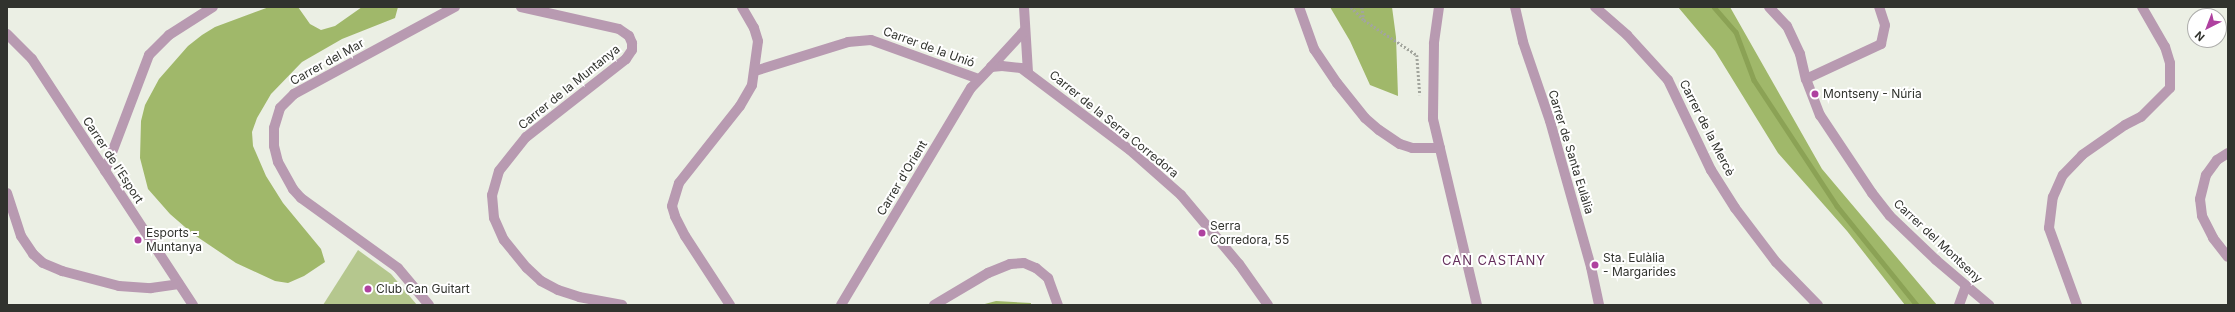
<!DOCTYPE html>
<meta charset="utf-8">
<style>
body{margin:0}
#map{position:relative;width:2235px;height:312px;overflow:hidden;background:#ebefe4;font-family:Inter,sans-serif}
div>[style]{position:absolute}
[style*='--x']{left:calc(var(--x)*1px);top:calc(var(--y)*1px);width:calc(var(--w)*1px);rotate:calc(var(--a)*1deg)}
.green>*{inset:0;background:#b5c78e}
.forest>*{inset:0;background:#a0b86a}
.stream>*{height:4.5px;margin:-2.25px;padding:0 2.25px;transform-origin:2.25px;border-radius:2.25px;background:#8ba255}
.path>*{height:2.5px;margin-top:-1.25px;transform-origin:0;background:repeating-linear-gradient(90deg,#a2a59d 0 2px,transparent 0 4px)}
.minor>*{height:10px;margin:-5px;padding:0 5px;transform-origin:5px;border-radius:5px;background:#b89ab1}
.dots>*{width:11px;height:11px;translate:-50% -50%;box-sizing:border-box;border:2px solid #fff;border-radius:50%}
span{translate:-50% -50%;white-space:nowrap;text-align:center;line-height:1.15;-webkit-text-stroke:4px #fff;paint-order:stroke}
.street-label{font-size:12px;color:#31332e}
.poi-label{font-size:12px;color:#31332e}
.left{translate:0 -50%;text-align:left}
.neighbourhood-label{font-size:13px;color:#66305d;letter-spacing:1px}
.frame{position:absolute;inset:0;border:8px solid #31332e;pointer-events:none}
.north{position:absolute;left:2187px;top:8px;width:40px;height:40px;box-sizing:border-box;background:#fff;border:1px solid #adadab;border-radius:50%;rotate:222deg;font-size:11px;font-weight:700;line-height:16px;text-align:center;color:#31332e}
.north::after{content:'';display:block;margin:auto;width:14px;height:18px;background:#af41a0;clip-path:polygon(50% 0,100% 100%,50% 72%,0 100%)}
</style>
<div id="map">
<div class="green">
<div style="clip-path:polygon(358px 250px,391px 274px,417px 305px,323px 305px)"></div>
</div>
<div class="forest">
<div style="clip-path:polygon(269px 7px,298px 7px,310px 24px,321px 30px,335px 26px,362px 7px,398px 7px,395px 18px,342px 39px,302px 62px,271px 94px,257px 118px,252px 132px,253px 146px,266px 176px,283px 203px,321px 249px,325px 262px,304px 276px,288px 283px,275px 281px,236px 263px,193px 234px,170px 214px,148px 189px,140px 158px,141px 121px,145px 105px,159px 79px,188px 46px,202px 35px,215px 27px)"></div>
<div style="clip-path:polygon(1330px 7px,1392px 7px,1396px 37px,1398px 96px,1370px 85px,1350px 41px)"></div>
<div style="clip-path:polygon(1678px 7px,1730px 7px,1822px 169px,1937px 305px,1905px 305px,1847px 231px,1778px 153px,1715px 51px)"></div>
<div style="clip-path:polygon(996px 301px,1031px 303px,1031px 305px,981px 305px)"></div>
</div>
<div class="stream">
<div style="--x:1714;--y:7;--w:33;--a:49"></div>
<div style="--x:1736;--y:32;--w:51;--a:69.4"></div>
<div style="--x:1754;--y:80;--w:151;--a:56.6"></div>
<div style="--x:1837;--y:206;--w:127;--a:51.1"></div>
</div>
<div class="path">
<div style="--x:1351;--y:7;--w:18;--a:45"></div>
<div style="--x:1364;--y:20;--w:64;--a:33.4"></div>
<div style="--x:1417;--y:55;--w:40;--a:85.7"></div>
<div style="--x:1362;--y:7;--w:13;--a:81"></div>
</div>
<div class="minor">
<div style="--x:521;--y:7;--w:100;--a:12.7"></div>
<div style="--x:619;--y:29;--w:12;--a:35"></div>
<div style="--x:629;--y:36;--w:8;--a:67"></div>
<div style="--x:632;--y:43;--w:7;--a:90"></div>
<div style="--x:632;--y:50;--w:11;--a:124"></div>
<div style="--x:626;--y:59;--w:127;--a:142"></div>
<div style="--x:526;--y:137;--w:43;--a:128.5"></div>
<div style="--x:499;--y:171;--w:25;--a:106"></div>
<div style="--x:492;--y:195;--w:23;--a:85"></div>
<div style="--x:494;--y:218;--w:24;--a:66"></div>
<div style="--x:504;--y:240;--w:36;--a:51"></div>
<div style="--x:527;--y:268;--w:19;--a:43"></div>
<div style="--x:541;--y:281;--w:19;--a:28"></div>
<div style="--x:558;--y:290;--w:22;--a:18"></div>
<div style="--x:579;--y:297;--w:44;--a:10.5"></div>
<div style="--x:1024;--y:7;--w:66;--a:86.5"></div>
<div style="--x:1299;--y:7;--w:45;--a:70.3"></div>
<div style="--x:1314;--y:49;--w:41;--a:55.9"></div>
<div style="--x:1337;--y:83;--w:45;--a:51.3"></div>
<div style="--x:1365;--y:118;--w:18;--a:41"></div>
<div style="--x:1379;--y:130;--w:25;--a:34"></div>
<div style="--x:1400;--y:144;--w:13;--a:18"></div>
<div style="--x:1412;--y:148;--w:28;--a:0"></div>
<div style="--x:1439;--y:7;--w:37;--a:98"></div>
<div style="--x:1434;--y:44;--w:75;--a:90.8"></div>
<div style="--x:1433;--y:119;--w:191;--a:76.7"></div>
<div style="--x:1515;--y:7;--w:36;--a:77"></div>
<div style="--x:1523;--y:42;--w:83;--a:71.1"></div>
<div style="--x:1550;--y:121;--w:152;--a:74.3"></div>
<div style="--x:1591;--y:267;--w:39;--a:78"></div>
<div style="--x:1595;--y:7;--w:43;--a:41.2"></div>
<div style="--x:1627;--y:35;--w:61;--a:47.7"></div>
<div style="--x:1668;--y:80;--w:100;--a:64.5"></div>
<div style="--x:1711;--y:170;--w:45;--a:57.7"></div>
<div style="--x:1735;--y:208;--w:68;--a:52.8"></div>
<div style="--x:1776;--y:262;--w:60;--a:45.7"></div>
<div style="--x:1769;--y:7;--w:26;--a:47"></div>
<div style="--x:1787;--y:26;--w:31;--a:65"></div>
<div style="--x:1800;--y:54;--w:26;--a:77"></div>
<div style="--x:1806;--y:79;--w:39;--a:69"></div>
<div style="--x:1820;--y:115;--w:94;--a:56.3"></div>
<div style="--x:1872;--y:193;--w:29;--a:52"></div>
<div style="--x:1890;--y:216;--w:64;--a:43.7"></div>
<div style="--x:1936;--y:260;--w:70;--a:40.3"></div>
<div style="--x:1024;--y:31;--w:49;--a:132.5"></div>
<div style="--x:991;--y:67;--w:11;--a:-5"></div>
<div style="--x:1002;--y:66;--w:19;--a:6"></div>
<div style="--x:1021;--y:68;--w:136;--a:37"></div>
<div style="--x:1130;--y:150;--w:68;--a:41.4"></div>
<div style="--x:1181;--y:195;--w:90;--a:50"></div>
<div style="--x:1239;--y:264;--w:50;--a:54.7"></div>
<div style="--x:7;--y:34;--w:35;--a:45"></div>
<div style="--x:32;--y:59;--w:294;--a:56.8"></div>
<div style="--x:755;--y:71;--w:97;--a:-17.3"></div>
<div style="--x:848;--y:42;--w:23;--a:-5"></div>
<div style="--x:871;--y:40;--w:115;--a:19.9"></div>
<div style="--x:1806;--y:79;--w:83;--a:-25"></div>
<div style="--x:1881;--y:44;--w:19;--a:-78"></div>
<div style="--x:1885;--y:25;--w:19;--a:-108"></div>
<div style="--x:2228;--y:153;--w:13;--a:148"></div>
<div style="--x:2217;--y:160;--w:19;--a:126"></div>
<div style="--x:2206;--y:175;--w:25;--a:104"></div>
<div style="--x:2200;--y:199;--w:17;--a:83"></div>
<div style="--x:2202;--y:216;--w:25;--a:63"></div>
<div style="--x:2213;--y:238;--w:24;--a:52"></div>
<div style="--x:105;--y:171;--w:124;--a:-69.2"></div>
<div style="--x:149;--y:55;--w:28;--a:-45"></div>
<div style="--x:169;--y:35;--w:52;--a:-32.5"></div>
<div style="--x:7;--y:193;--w:45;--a:72"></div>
<div style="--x:21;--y:236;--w:22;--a:56"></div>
<div style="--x:33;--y:254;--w:13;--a:42"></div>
<div style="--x:43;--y:263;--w:21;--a:23"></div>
<div style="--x:62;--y:271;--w:59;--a:14.7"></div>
<div style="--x:119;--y:286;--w:32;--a:4"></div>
<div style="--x:151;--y:288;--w:28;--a:-8"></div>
<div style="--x:429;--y:305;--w:48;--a:-130"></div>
<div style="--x:398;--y:268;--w:120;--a:-144.2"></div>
<div style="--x:301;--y:198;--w:12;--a:-132"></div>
<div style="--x:293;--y:189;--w:31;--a:-119"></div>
<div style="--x:278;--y:162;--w:16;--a:-104"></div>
<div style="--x:274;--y:146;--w:18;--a:-90"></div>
<div style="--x:274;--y:128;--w:21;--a:-73"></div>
<div style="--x:280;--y:108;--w:20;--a:-45"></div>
<div style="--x:294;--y:94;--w:183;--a:-28.4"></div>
<div style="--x:730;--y:305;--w:82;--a:-123.1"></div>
<div style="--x:685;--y:236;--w:22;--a:-117"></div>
<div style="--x:675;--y:216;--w:10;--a:-107"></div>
<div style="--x:672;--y:206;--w:24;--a:-73"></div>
<div style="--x:679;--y:183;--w:98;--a:-51.6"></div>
<div style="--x:740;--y:106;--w:24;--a:-60"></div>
<div style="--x:752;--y:85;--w:44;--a:-82.2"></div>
<div style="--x:758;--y:41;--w:14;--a:-107"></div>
<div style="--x:754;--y:28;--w:24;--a:-120"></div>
<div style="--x:841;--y:305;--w:253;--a:-59.1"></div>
<div style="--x:971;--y:88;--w:29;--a:-46"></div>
<div style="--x:934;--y:305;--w:63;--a:-30.7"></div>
<div style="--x:988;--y:273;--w:24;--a:-22"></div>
<div style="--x:1010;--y:264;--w:14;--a:-4"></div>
<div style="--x:1024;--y:263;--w:13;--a:23"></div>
<div style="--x:1036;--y:268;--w:16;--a:40"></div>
<div style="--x:1048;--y:278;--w:29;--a:70"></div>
<div style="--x:1959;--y:305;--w:20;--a:-70"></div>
<div style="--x:2077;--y:305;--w:82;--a:-110"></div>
<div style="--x:2049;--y:228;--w:31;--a:-83"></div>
<div style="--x:2053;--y:197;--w:24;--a:-66"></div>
<div style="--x:2063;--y:175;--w:28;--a:-46"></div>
<div style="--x:2082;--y:155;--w:52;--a:-34.9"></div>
<div style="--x:2125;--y:125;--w:18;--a:-27"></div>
<div style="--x:2141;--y:117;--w:41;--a:-45"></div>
<div style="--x:2170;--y:88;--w:25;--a:-90"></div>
<div style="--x:2170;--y:63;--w:17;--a:-107"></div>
<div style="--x:2165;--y:47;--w:46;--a:-119.9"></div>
</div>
<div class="dots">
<div style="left:1815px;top:94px;background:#af41a0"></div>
<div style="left:1202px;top:233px;background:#af41a0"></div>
<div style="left:138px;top:240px;background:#af41a0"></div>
<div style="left:1595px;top:265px;background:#af41a0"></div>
<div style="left:368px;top:289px;background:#af41a0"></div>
</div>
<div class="street-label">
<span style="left:929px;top:47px;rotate:20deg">Carrer de la Unió</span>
<span style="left:327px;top:62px;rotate:-29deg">Carrer del Mar</span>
<span style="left:569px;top:87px;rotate:-39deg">Carrer de la Muntanya</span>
<span style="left:1114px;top:124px;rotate:39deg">Carrer de la Serra Corredora</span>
<span style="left:1707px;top:128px;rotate:63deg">Carrer de la Mercè</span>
<span style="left:1571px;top:152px;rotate:73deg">Carrer de Santa Eulàlia</span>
<span style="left:113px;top:160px;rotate:57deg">Carrer de l'Esport</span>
<span style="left:902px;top:178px;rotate:-59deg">Carrer d'Orient</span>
<span style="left:1938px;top:241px;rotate:43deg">Carrer del Montseny</span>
</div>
<div class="poi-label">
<span class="left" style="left:1823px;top:94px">Montseny - Núria</span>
<span class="left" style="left:1210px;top:233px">Serra<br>Corredora, 55</span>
<span class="left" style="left:146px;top:240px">Esports -<br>Muntanya</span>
<span class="left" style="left:1603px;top:265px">Sta. Eulàlia<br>- Margarides</span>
<span class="left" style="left:376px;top:289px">Club Can Guitart</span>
</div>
<div class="neighbourhood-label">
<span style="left:1494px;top:260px">CAN CASTANY</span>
</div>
<div class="frame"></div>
<div class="north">N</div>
</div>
